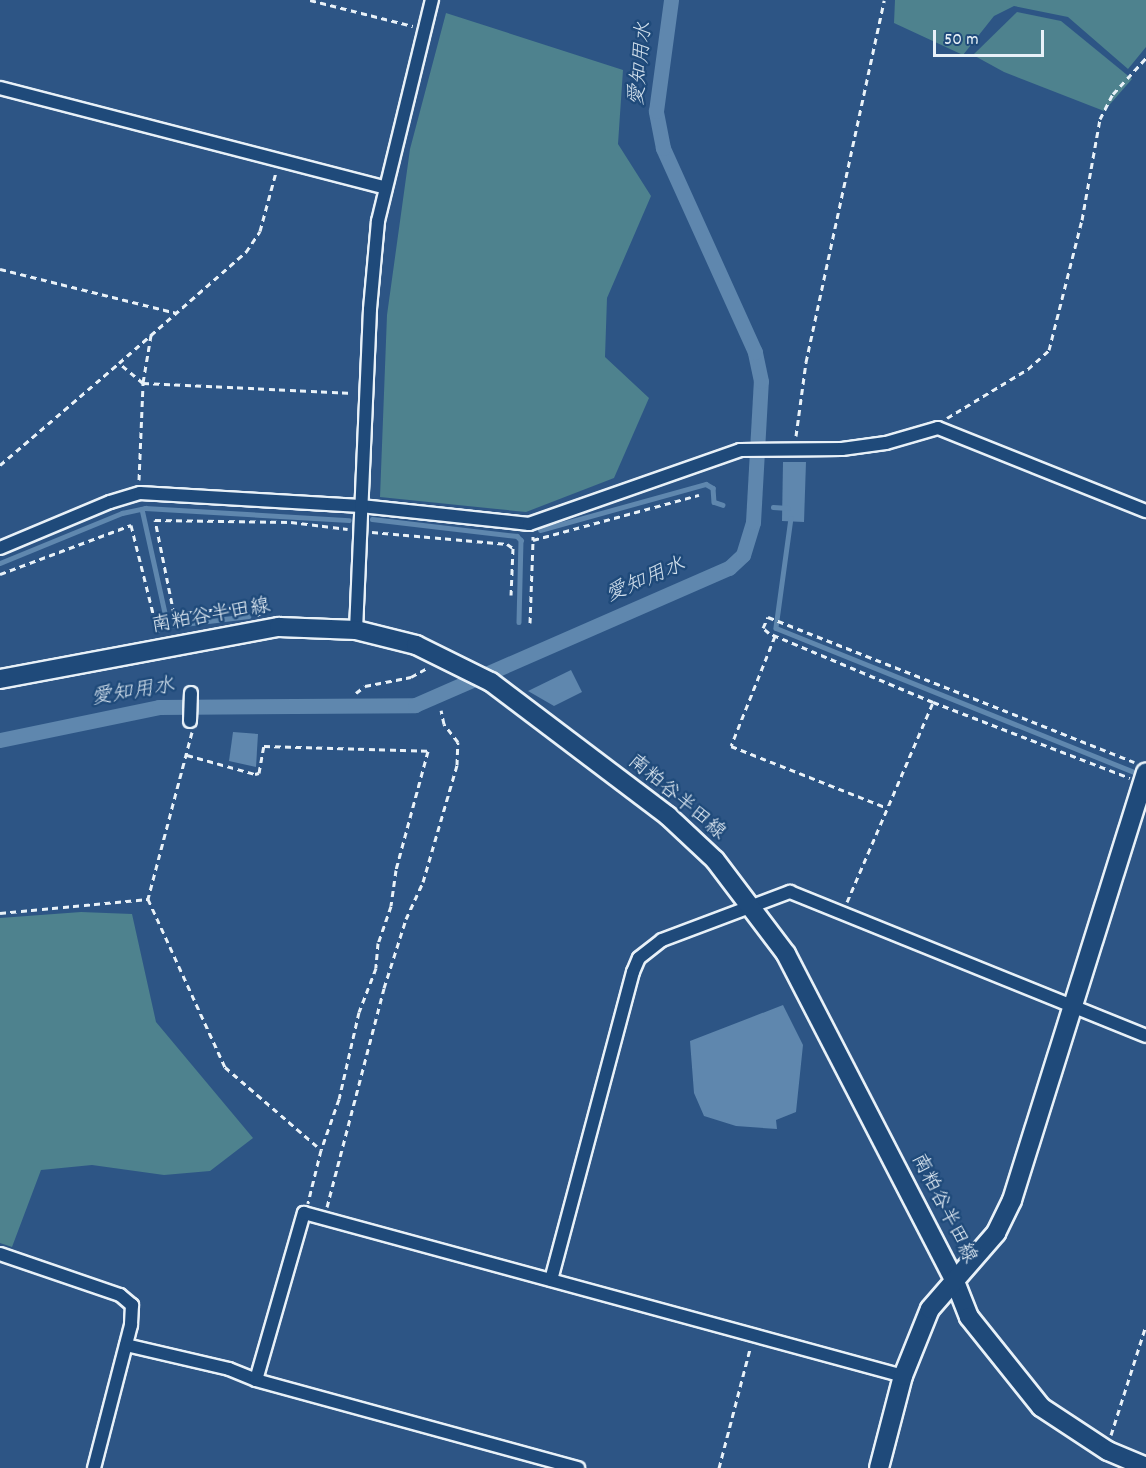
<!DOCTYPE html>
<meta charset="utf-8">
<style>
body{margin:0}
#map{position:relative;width:1146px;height:1468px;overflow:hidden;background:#2d5585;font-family:Dekko,"Klee One",sans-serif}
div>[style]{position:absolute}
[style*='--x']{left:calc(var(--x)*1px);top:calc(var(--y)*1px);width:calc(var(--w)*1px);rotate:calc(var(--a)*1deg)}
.green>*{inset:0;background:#4e828e}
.water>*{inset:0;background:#5f87ae}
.stream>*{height:4.5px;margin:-2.25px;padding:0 2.25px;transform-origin:2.25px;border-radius:2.25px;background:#5f87ae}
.canal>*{height:15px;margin:-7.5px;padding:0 7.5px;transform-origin:7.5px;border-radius:7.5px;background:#5f87ae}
.path>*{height:3px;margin-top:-1.5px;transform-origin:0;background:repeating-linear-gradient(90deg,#e8f1f8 0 6px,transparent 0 10.5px)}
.roads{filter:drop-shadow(2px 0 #e8f1f8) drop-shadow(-2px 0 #e8f1f8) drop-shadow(0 2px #e8f1f8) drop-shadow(0 -2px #e8f1f8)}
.street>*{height:12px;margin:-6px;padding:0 6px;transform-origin:6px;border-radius:6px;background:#1f4a7a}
.secondary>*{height:18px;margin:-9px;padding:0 9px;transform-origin:9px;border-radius:9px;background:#1f4a7a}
span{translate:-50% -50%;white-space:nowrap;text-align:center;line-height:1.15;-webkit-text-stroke:5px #1f4a7a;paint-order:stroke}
.street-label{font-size:20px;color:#e8f1f8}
.water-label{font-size:21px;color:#d3e1ed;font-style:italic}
.scale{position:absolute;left:933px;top:30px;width:111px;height:27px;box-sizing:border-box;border:3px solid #e8f1f8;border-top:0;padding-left:8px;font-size:18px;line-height:21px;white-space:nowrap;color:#e8f1f8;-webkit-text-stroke:4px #1f4a7a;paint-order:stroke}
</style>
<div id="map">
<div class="green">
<div style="clip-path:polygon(895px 0,1146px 0,1146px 47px,1128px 69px,1068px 17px,1014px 6px,994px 16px,963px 55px,894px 23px)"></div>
<div style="clip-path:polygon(1017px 12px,1061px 21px,1132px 79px,1104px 111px,1004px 72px,973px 55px)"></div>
<div style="clip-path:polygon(446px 13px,623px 70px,618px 144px,651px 196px,607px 298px,605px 357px,649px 398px,614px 478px,526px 512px,380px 497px,387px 315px,410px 149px)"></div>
<div style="clip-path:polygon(81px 912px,132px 914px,156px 1022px,253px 1138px,210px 1171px,164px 1175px,92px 1165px,41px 1170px,12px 1247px,0 1243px,0 918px)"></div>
</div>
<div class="water">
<div style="clip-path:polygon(783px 462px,806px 462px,804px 522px,782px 521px)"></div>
<div style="clip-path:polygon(571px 670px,582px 692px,554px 706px,528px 691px)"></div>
<div style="clip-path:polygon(233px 732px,258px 734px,256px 767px,229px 761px)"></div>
<div style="clip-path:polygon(783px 1005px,803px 1045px,796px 1112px,776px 1120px,777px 1129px,736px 1126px,704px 1116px,694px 1093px,690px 1041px)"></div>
</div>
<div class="stream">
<div style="--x:773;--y:507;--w:15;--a:4"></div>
<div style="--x:142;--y:509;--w:120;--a:77.5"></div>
<div style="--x:168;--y:626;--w:81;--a:-7.1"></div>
<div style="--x:791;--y:518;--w:111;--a:97.8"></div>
<div style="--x:776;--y:628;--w:394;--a:21.9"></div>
<div style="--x:372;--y:519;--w:146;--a:6.7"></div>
<div style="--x:517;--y:536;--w:6;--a:45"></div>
<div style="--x:521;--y:540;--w:82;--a:91.4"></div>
<div style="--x:540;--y:530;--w:172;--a:-15.5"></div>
<div style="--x:706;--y:484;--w:8;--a:30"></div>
<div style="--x:713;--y:488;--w:14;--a:86"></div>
<div style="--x:714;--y:502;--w:9;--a:18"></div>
<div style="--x:0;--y:563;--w:132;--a:-22.3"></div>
<div style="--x:122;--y:513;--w:24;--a:-12"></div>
<div style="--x:145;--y:508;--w:204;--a:3.4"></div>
</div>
<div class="canal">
<div style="--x:0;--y:740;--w:162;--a:-11.7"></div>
<div style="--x:159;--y:707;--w:256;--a:-0.4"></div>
<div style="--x:415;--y:705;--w:343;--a:-23.6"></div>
<div style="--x:729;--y:568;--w:19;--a:-43"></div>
<div style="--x:743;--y:555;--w:34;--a:-73"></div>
<div style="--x:753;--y:522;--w:141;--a:-86.8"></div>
<div style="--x:761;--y:381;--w:30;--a:-102"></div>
<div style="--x:755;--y:352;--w:224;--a:-114.3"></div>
<div style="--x:663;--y:148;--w:38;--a:-101"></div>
<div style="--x:656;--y:111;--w:112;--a:-82.3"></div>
</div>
<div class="path">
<div style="--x:310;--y:0;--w:106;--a:14.2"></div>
<div style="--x:0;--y:269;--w:181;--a:14"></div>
<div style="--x:151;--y:335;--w:49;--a:99.5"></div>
<div style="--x:143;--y:383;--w:210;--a:2.7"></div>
<div style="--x:947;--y:418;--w:95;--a:-31.2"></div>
<div style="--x:1028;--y:369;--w:28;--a:-42"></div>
<div style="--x:1049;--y:350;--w:134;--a:-75.8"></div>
<div style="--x:1082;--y:220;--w:103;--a:-79.9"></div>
<div style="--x:1100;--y:119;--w:28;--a:-63"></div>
<div style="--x:1113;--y:94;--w:49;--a:-47.5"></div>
<div style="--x:796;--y:436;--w:75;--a:-82.3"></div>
<div style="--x:806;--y:362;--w:370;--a:-77.8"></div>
<div style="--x:0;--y:465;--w:157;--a:-40.6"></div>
<div style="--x:139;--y:480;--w:97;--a:-87.6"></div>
<div style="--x:143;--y:383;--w:31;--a:-140"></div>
<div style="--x:119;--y:363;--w:169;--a:-41.2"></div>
<div style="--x:246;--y:252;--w:25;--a:-56"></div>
<div style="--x:260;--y:231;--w:61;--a:-74.8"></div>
<div style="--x:372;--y:532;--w:136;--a:5.1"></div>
<div style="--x:507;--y:544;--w:7;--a:34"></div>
<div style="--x:513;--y:548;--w:47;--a:92.4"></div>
<div style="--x:533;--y:536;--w:4;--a:90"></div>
<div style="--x:533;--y:540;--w:172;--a:-15.2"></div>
<div style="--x:0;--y:574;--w:140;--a:-20.5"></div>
<div style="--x:131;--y:525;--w:111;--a:76"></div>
<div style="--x:259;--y:616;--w:11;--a:-105"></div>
<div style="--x:256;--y:605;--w:82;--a:173.7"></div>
<div style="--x:174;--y:614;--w:96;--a:-101.4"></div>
<div style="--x:155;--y:520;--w:136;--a:0.8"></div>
<div style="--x:291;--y:522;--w:57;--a:7"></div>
<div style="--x:530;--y:623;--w:83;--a:-87.9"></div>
<div style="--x:775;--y:636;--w:118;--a:111.8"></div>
<div style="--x:731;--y:746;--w:166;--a:21.6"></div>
<div style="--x:356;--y:693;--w:11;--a:-38"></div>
<div style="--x:365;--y:686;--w:47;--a:-11.1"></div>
<div style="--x:411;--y:677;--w:18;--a:-29"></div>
<div style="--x:933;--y:702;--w:211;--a:21.1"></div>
<div style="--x:192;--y:732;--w:173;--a:104.8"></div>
<div style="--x:148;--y:899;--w:185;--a:65.4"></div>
<div style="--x:225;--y:1067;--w:127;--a:40.8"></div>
<div style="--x:321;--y:1150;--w:55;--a:103.8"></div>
<div style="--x:187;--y:755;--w:71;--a:15.6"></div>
<div style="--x:255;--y:774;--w:4;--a:-14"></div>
<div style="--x:259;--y:773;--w:27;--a:-80"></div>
<div style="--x:264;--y:746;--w:164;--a:1.7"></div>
<div style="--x:428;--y:751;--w:123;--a:105.1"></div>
<div style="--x:396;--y:870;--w:36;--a:98"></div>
<div style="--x:391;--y:906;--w:39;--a:109"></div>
<div style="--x:378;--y:943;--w:25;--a:95"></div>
<div style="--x:376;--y:968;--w:47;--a:111.1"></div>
<div style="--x:359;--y:1012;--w:89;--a:102.9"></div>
<div style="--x:339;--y:1099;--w:54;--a:109.4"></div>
<div style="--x:847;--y:902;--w:218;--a:-66.7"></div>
<div style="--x:933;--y:702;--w:178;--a:-157.2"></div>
<div style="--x:769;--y:633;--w:8;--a:-140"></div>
<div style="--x:763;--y:628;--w:12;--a:-66"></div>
<div style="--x:768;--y:617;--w:394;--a:21.6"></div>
<div style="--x:0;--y:913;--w:149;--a:-5.4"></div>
<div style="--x:327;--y:1207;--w:226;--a:-75.4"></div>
<div style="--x:384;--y:988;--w:72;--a:-72.3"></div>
<div style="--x:406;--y:919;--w:41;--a:-65.3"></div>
<div style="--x:423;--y:882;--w:122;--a:-73.8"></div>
<div style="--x:457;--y:765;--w:23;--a:-88"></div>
<div style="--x:458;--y:742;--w:23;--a:-128"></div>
<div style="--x:444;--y:724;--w:14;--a:-102"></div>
<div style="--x:1111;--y:1435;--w:115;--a:-72.3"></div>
<div style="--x:719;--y:1468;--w:123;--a:-75.4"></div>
</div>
<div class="roads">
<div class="street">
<div style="--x:0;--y:88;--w:397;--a:14.5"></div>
<div style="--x:0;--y:548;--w:119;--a:-22.7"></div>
<div style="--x:110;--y:502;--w:31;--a:-17"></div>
<div style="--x:140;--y:493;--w:221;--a:3.4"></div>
<div style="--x:361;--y:506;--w:169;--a:6.1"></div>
<div style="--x:529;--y:524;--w:224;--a:-19.3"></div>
<div style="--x:740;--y:450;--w:102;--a:-0.6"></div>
<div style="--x:842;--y:449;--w:44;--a:-7.8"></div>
<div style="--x:886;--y:443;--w:54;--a:-16.1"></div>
<div style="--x:938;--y:428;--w:224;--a:21.8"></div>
<div style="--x:356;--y:630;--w:321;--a:-87.5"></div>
<div style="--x:370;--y:309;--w:88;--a:-84.8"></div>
<div style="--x:378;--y:221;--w:228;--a:-76.3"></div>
<div style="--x:190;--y:721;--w:28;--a:-88"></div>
<div style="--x:0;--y:1254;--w:127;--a:18.9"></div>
<div style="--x:120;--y:1295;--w:16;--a:40"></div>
<div style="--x:132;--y:1305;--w:20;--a:93"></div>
<div style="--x:131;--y:1325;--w:148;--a:104.5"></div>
<div style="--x:551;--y:1280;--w:319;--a:-75.1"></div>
<div style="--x:633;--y:972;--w:15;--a:-67"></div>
<div style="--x:639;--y:958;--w:29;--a:-38"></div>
<div style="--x:662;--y:940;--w:137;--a:-20.6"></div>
<div style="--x:790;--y:892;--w:384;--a:22"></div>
<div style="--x:126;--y:1345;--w:106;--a:13.1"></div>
<div style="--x:229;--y:1369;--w:29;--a:22"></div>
<div style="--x:256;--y:1380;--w:334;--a:15.3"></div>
<div style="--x:256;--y:1380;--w:174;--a:-74"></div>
<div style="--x:304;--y:1213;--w:621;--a:15.22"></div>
</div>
<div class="secondary">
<div style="--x:0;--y:679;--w:284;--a:-10.6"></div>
<div style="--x:279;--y:627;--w:77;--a:2.2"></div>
<div style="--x:356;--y:630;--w:62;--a:14"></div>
<div style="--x:416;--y:645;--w:84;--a:26.3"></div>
<div style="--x:491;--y:682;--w:222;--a:37.1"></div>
<div style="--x:668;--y:816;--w:64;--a:43.1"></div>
<div style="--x:715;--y:860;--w:118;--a:52.9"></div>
<div style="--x:786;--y:954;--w:366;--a:62.7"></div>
<div style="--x:954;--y:1279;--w:41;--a:68.5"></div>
<div style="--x:969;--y:1317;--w:115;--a:51.3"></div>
<div style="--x:1041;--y:1407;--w:80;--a:33.3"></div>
<div style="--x:1108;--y:1451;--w:41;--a:22.8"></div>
<div style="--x:879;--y:1468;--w:95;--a:-75.4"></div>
<div style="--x:903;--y:1376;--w:72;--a:-68.1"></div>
<div style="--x:930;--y:1309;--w:101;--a:-49"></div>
<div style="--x:996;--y:1233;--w:37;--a:-64"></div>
<div style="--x:1012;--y:1200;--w:448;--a:-72.6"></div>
</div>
</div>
<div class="street-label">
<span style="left:211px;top:617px;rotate:-10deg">南粕谷半田線</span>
<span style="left:676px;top:798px;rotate:40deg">南粕谷半田線</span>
<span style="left:943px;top:1209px;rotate:63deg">南粕谷半田線</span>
</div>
<div class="water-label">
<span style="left:642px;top:64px;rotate:-84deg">愛知用水</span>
<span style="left:646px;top:581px;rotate:-23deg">愛知用水</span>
<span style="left:133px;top:693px;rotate:-9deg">愛知用水</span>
</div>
<div class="scale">50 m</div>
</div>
